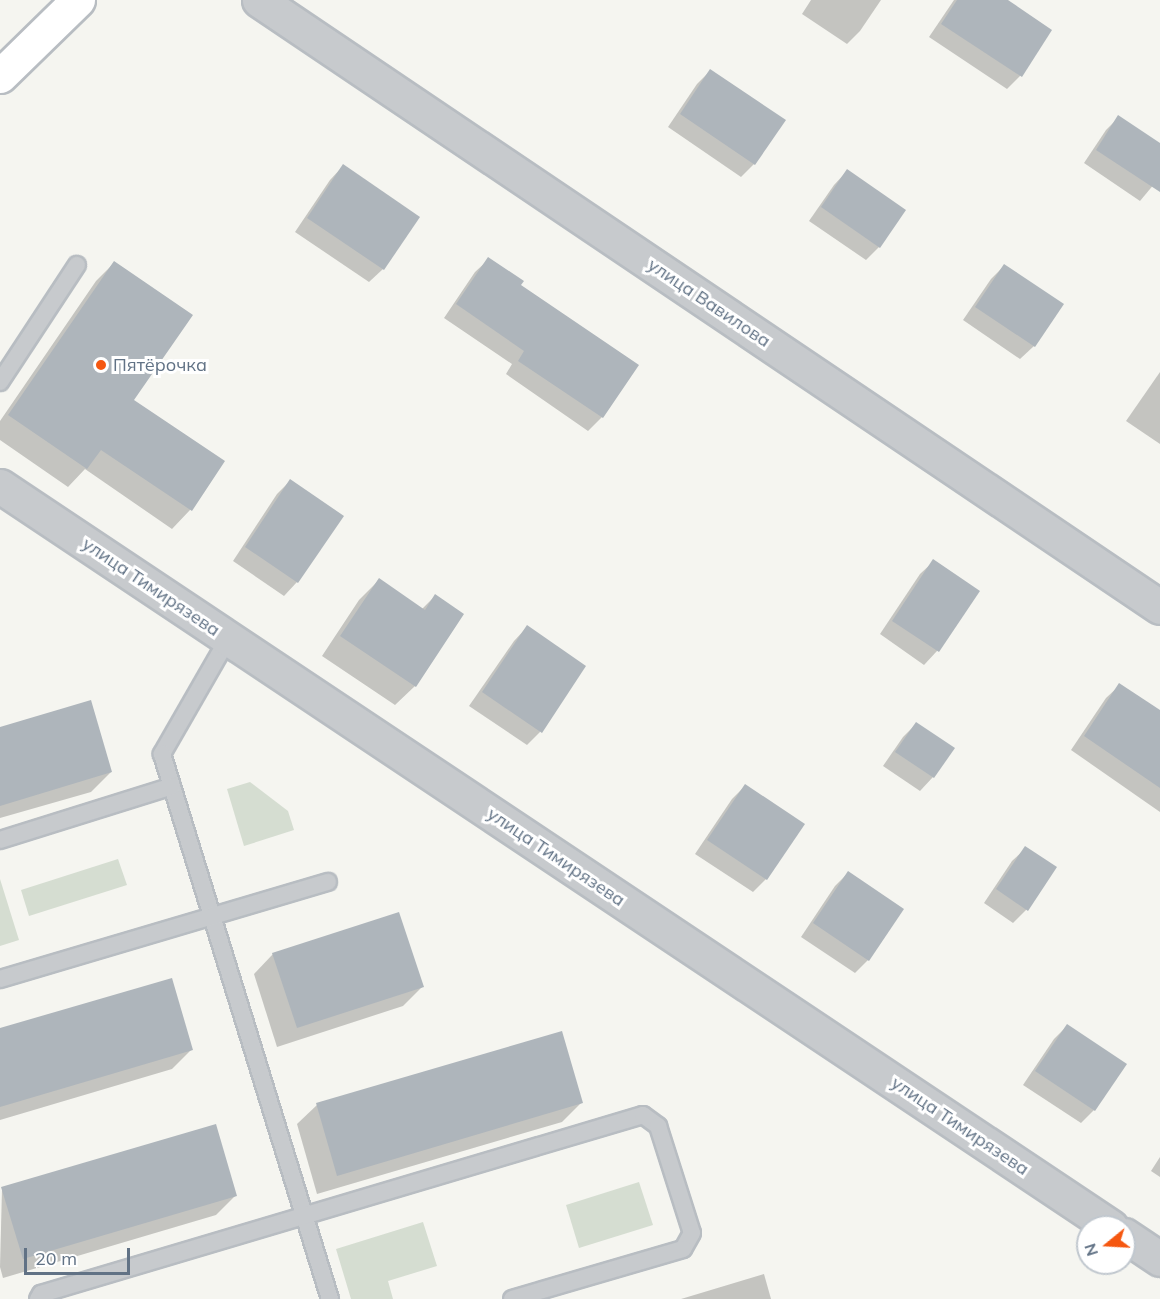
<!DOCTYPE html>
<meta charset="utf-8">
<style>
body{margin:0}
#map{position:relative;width:1160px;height:1299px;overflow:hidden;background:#f5f5f0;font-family:Mulish,sans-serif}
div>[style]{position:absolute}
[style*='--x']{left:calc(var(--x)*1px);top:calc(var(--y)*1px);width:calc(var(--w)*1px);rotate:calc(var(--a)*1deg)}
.green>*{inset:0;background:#d5ddd1}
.shadow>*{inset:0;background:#0003}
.building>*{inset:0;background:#aeb5bb}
.roads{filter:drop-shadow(2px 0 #b8bdc2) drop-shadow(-2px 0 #b8bdc2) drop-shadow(0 2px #b8bdc2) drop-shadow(0 -2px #b8bdc2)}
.lane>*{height:16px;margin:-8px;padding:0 8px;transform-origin:8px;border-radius:8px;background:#c7cacd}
.street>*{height:33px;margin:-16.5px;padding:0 16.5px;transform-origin:16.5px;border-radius:16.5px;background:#c7cacd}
.secondary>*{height:33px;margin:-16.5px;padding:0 16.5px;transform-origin:16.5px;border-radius:16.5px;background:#fff}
.dots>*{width:16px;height:16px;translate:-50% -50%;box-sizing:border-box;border:3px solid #fff;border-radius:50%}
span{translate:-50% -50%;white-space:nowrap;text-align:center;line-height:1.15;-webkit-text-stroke:6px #fff;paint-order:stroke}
.street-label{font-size:18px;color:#617285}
.poi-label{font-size:18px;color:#617285}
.left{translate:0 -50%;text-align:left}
.north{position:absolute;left:1076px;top:1215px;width:60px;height:60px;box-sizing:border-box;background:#fff;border:2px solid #c0c7ce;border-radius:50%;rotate:252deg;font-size:16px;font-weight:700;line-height:24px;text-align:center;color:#617285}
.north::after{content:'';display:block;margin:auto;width:21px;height:27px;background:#f55710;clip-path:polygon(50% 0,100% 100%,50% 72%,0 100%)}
.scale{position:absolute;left:24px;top:1248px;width:106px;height:27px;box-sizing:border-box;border:3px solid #617285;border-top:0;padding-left:8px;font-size:18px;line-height:21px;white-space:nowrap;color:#617285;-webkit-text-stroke:4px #fff;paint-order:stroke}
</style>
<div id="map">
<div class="green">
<div style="clip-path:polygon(250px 782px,288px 811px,294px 830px,244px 846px,227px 789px)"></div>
<div style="clip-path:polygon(118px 859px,127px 885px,29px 916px,21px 890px)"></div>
<div style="clip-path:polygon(0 879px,19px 940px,0 946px)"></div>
<div style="clip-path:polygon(639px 1182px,653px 1225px,579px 1248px,566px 1205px)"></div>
<div style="clip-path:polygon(423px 1222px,437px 1266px,388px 1281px,393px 1299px,351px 1299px,336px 1249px)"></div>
</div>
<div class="shadow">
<div style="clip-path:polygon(811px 0,881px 0,860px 31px,847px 44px,802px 14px)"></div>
<div style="clip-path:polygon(954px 0,1005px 0,1050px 30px,1020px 76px,1007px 89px,929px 37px)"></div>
<div style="clip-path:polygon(710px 71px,754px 164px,741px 177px,668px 127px,697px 84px)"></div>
<div style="clip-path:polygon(1119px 117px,1160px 145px,1160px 177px,1140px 201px,1084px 163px,1106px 130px)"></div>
<div style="clip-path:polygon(343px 166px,418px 217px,383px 269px,369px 282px,295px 232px,330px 180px)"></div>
<div style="clip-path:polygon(847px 171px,879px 247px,866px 260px,809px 221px,834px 185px)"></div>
<div style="clip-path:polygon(489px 259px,519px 285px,637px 366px,602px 417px,588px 431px,506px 374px,512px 364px,444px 318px,475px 272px)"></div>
<div style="clip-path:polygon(114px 263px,132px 401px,223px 462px,190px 510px,172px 529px,85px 469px,68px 487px,0 440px,0 421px,96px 281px)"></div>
<div style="clip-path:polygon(1004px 266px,1062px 305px,1034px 346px,1020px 359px,963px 320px,991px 279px)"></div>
<div style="clip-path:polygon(1160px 372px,1160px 444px,1126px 421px)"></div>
<div style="clip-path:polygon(290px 481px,297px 582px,284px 596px,233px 561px,277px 494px)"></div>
<div style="clip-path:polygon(934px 561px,978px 591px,937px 651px,924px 665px,880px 634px,920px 574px)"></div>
<div style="clip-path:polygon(379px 580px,422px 609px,435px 596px,415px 686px,395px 705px,322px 656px,359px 600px)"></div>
<div style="clip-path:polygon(527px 627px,540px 732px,527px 745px,469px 706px,514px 641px)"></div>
<div style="clip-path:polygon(1120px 685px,1160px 712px,1160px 812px,1071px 750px,1106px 698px)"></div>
<div style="clip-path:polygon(916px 724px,933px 777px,920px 791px,883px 766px,903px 737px)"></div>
<div style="clip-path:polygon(0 729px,111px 772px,91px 792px,0 818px)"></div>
<div style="clip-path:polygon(745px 786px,766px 879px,753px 892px,695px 854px,732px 799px)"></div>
<div style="clip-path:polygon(1026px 848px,1026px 910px,1013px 923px,984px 903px,1012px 861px)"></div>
<div style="clip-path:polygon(848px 873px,868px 960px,855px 973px,801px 937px,835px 886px)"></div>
<div style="clip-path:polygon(273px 954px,422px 987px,403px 1006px,277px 1047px,254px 974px)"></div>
<div style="clip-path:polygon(1067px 1026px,1094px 1110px,1081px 1123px,1023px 1085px,1054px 1039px)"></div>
<div style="clip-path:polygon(0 1030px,192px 1049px,172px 1069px,0 1120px)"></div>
<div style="clip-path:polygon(581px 1103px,562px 1122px,317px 1194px,297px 1124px,317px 1105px)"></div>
<div style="clip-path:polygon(1160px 1157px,1160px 1177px,1151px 1171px)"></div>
<div style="clip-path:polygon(2px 1189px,235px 1196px,216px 1215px,3px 1278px,0 1267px)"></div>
<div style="clip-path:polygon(764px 1274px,771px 1299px,681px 1299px)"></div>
</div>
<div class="building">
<div style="clip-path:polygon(957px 0,1008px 0,1052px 30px,1022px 77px,941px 24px)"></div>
<div style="clip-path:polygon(710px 69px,786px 120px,755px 165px,680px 114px)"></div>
<div style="clip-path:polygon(1118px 115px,1160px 143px,1160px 192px,1096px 150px)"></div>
<div style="clip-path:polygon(343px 164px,420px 217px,384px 270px,307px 218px)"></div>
<div style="clip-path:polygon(847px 169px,906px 210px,880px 248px,821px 207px)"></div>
<div style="clip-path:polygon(488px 257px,524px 281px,521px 285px,639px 365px,603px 418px,518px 361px,524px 351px,456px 304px)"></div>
<div style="clip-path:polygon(114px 261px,193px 315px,134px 400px,225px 461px,192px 511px,101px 450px,87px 469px,8px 415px)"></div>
<div style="clip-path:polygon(1004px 264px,1064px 304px,1035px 347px,975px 307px)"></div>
<div style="clip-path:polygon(290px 479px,344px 516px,298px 583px,245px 547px)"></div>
<div style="clip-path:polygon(933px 559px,980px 591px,939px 652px,892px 621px)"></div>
<div style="clip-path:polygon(379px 578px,425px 610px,435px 594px,464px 614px,416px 687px,340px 636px)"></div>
<div style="clip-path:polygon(527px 625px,586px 666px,542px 733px,482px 692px)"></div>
<div style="clip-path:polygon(1119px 683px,1160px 710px,1160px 788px,1084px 736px)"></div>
<div style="clip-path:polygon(91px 700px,112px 772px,0 806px,0 727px)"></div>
<div style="clip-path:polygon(916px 722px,955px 748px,934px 778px,895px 752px)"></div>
<div style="clip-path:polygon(745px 784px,805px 824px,767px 880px,707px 840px)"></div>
<div style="clip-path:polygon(1025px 846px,1057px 867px,1028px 911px,996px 889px)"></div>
<div style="clip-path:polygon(848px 871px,904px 909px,869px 961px,813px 923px)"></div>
<div style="clip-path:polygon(399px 912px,424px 987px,297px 1028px,272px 953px)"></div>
<div style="clip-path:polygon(172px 978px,193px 1050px,0 1107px,0 1028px)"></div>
<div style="clip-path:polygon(1067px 1024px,1127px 1064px,1095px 1111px,1035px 1071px)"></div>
<div style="clip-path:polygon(562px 1031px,583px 1103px,337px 1176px,316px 1103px)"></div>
<div style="clip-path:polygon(216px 1124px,237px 1196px,23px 1259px,1px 1187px)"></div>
</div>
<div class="roads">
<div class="lane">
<div style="--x:0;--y:382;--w:140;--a:-56.7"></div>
<div style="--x:228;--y:639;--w:133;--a:119.9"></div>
<div style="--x:162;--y:754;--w:570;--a:72.87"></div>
<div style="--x:0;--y:840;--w:180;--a:-17.4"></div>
<div style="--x:0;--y:979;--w:342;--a:-16.5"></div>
<div style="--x:38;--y:1299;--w:6;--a:-59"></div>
<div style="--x:41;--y:1294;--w:628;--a:-16.56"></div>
<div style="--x:643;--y:1115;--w:19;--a:36"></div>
<div style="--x:658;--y:1126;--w:112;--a:72.4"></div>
<div style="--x:692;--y:1233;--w:18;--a:119"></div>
<div style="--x:683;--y:1249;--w:178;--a:163.7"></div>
</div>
<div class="street">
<div style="--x:259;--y:0;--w:1086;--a:33.97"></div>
<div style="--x:0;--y:486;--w:1335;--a:33.7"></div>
<div style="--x:1124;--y:1235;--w:43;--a:33.7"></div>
</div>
<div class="secondary">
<div style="--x:0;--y:76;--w:109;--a:-44.3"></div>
</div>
</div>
<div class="dots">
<div style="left:101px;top:365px;background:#f55710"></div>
</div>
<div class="street-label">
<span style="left:709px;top:303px;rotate:34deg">улица Вавилова</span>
<span style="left:151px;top:587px;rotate:34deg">улица Тимирязева</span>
<span style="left:556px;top:857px;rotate:34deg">улица Тимирязева</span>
<span style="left:960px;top:1126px;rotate:34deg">улица Тимирязева</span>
</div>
<div class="poi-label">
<span class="left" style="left:113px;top:365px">Пятёрочка</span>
</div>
<div class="north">N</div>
<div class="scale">20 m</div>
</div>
